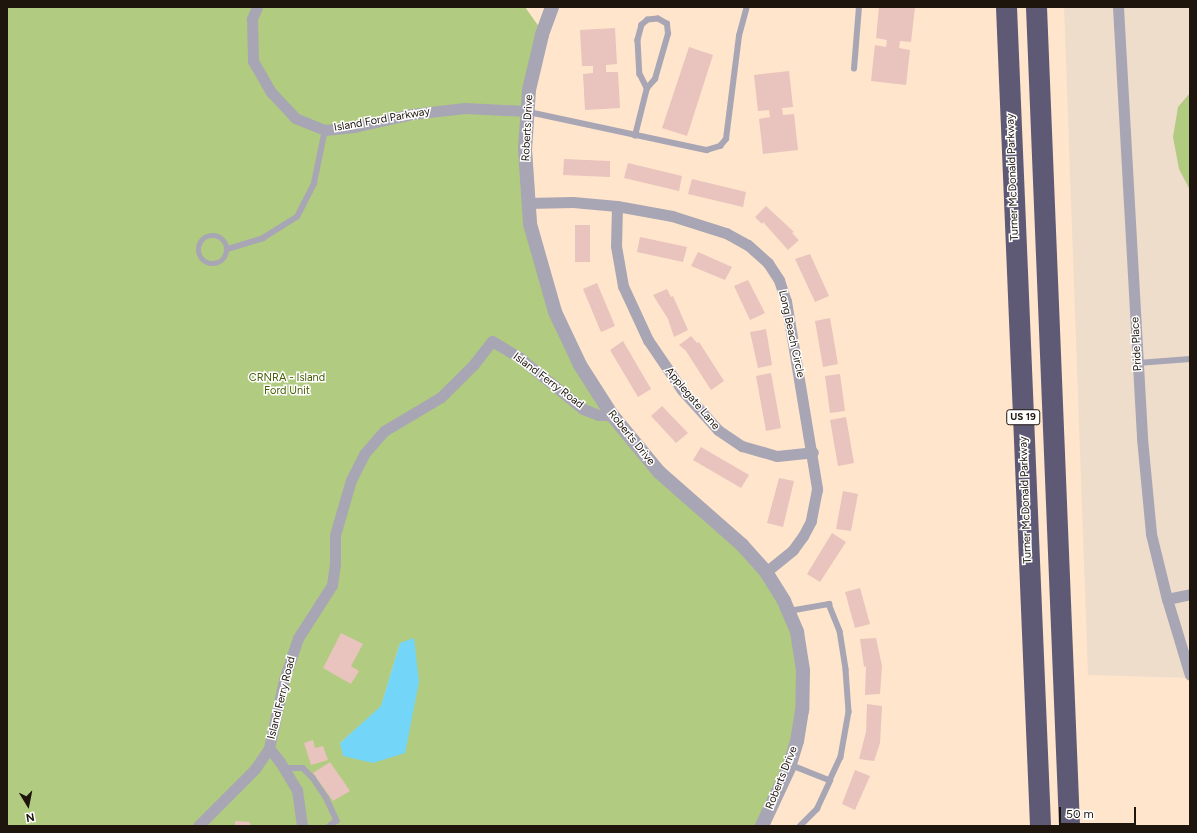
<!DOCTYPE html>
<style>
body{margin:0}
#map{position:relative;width:1197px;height:833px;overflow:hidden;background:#ffe5cb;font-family:Figtree,sans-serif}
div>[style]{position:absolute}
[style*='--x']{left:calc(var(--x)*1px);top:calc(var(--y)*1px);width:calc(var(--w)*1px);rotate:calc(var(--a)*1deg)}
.education>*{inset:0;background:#efddcc}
.green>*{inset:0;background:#b1cb80}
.water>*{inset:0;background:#73d5f8}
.building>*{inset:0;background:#e9c3bd}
.service>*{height:5.5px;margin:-2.75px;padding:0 2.75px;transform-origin:2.75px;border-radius:2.75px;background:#a8a6b4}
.service>.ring{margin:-2.75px;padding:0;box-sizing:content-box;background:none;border:5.5px solid #a8a6b4;border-radius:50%}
.minor>*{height:11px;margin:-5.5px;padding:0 5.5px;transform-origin:5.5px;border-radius:5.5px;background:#a8a6b4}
.tertiary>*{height:14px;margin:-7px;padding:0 7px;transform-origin:7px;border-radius:7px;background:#a8a6b4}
.motorway>*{height:21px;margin:-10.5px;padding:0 10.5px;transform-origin:10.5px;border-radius:10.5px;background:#5e5a76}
span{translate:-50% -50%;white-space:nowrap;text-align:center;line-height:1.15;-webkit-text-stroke:3px #fff;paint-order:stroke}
.shield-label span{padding:1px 3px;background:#fff;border:1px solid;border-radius:3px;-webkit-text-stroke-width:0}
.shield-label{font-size:10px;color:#1e150c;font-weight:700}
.street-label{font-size:11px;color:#1e150c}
.park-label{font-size:11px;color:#465c04}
.frame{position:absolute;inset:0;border:8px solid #1e150c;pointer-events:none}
.north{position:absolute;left:8px;top:785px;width:40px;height:40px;-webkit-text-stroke:3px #fff;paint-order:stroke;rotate:170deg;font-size:11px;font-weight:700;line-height:16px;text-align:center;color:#1e150c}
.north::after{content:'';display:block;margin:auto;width:14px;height:18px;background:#1e150c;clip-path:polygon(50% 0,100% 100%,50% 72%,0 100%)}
.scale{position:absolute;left:1059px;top:807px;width:77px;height:18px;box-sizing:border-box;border:2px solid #1e150c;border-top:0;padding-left:5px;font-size:12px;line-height:14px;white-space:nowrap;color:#1e150c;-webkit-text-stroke:3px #fff;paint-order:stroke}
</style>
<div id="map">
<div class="education">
<div style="clip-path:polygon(1064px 7px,1190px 7px,1190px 678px,1088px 675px)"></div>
</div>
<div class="green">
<div style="clip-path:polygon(evenodd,7px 7px,525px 7px,542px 31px,527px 77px,539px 257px,578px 359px,627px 435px,773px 580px,800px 652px,804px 719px,765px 826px,7px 826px,7px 7px,400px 643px,373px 763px,340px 743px,381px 707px,400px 643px)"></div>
<div style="clip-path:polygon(1190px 93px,1190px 190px,1179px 169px,1173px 137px,1178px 107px)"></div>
</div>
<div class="water">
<div style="clip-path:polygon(414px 638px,419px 682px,405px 753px,373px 763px,343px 756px,340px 743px,381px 706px,400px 643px)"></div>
</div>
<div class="building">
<div style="clip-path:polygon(879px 7px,915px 7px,911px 42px,900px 41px,899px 48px,910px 50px,906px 85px,871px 81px,875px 45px,886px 47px,887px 40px,876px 38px)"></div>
<div style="clip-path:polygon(615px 28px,617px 64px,606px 65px,606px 72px,618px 72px,620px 108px,585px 110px,583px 74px,593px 73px,593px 66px,582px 66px,580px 30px)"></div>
<div style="clip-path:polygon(689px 47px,713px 55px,687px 136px,662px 128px)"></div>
<div style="clip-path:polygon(789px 71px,793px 107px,782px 108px,783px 115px,794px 114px,798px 150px,763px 154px,759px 119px,770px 117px,769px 110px,758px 111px,754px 75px)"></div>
<div style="clip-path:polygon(564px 159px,610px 161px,610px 177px,563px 175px)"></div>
<div style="clip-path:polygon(628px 163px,682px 176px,679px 191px,624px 178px)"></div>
<div style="clip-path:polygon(692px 179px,746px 192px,743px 207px,688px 194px)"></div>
<div style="clip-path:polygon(766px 206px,794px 232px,792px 233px,799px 240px,788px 250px,763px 222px,762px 224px,755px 217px)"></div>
<div style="clip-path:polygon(575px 225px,590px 225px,590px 262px,575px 262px)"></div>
<div style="clip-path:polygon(640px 237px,687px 247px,683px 262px,637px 252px)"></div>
<div style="clip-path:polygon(698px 252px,732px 267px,725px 280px,691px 266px)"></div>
<div style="clip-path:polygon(810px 254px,829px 296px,815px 302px,795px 259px)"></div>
<div style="clip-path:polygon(748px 280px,765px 313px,750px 320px,734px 286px)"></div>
<div style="clip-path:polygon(597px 283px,615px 326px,601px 332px,583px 289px)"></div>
<div style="clip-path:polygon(667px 289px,671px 297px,673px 296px,688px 330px,674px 337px,668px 319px,653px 295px)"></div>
<div style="clip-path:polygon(830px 318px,838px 364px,823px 367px,815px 321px)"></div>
<div style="clip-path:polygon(766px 329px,772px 365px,758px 368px,750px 332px)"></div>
<div style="clip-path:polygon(691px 336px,697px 343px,699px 342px,724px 381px,711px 390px,686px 351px,679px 345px)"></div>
<div style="clip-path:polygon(623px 341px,651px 389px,638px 397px,610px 350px)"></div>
<div style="clip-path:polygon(771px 373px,781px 428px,766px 431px,756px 376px)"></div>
<div style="clip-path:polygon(840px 374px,845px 411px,830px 413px,825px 376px)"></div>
<div style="clip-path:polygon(662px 406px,688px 433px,676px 443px,651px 416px)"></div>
<div style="clip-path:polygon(846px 417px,854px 463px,838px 466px,830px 420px)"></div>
<div style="clip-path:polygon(701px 447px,749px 475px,741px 488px,693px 460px)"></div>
<div style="clip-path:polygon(779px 478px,794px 481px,783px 527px,767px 523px)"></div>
<div style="clip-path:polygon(843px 491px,858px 494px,851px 531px,836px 529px)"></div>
<div style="clip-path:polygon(832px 533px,846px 542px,820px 582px,807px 574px)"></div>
<div style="clip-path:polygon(860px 588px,870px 624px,855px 628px,845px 592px)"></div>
<div style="clip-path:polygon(341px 633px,363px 644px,351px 666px,359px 671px,351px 684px,323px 668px)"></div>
<div style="clip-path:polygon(876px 638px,882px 666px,880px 694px,865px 695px,866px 666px,864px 667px,860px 639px)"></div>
<div style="clip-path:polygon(867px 704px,882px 706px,880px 743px,874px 761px,859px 759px,866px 732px)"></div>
<div style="clip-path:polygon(313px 740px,315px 748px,323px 746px,328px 760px,311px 765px,304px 743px)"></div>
<div style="clip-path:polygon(330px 762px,350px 791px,333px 801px,313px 773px)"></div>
<div style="clip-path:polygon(855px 770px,870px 776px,855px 810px,842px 804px)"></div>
<div style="clip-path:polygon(235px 821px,250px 822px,250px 826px,235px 826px)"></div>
</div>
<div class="service">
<div style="--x:854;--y:69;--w:62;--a:-85.4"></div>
<div style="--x:529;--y:112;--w:182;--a:12.1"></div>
<div style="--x:707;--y:150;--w:14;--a:-17"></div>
<div style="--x:720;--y:146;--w:9;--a:-49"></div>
<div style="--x:726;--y:139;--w:104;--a:-82.8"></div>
<div style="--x:739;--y:36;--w:30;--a:-75"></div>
<div style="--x:635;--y:136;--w:49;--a:-76"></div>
<div style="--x:647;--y:88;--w:12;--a:-48"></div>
<div style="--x:655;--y:79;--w:47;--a:-73.9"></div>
<div style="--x:668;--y:34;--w:10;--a:-96"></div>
<div style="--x:667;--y:24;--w:10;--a:-151"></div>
<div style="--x:658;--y:19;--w:10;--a:174"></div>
<div style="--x:648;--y:20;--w:8;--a:140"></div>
<div style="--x:642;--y:25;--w:16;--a:105"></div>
<div style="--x:638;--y:40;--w:34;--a:87"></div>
<div style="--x:640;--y:74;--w:16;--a:63"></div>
<div class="ring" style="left:199px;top:236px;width:22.5px;height:22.5px"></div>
<div style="--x:228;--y:249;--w:37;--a:-17"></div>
<div style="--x:263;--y:238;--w:40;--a:-32"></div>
<div style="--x:297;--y:217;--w:38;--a:-63"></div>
<div style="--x:314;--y:183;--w:54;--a:-78.3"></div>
<div style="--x:1138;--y:363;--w:52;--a:-4.4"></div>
<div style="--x:789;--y:611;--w:41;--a:-9.9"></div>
<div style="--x:829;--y:604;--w:29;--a:68"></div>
<div style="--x:840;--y:631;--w:39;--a:81"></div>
<div style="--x:846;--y:670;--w:42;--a:85.9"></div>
<div style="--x:849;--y:712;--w:46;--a:100.1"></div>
<div style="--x:841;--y:757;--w:26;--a:115"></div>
<div style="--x:830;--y:781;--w:43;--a:-158.2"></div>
<div style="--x:284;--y:768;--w:19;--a:0"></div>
<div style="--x:303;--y:768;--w:14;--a:45"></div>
<div style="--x:313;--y:778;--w:23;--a:56"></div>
<div style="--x:326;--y:797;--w:26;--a:65"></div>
<div style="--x:337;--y:821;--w:9;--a:144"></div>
<div style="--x:800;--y:826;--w:24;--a:-45"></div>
<div style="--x:817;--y:809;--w:31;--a:-65"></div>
</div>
<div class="minor">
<div style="--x:257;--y:7;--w:13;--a:113"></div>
<div style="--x:252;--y:19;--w:42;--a:88.6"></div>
<div style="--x:253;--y:61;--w:36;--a:60"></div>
<div style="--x:271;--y:92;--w:35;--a:47"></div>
<div style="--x:295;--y:118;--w:32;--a:22"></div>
<div style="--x:325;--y:130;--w:29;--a:-6"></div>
<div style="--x:354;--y:127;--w:59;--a:-12.6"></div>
<div style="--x:412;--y:114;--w:53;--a:-6.5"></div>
<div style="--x:465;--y:108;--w:61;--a:2.8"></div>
<div style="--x:1118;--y:7;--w:432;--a:86.8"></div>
<div style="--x:1142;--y:438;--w:96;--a:84.6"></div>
<div style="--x:1151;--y:534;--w:67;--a:76.2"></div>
<div style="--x:1167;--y:599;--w:79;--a:73.2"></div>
<div style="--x:527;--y:203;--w:46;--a:-1.2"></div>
<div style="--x:573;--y:202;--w:44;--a:5.2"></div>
<div style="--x:617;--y:206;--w:56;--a:10.3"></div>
<div style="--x:672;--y:216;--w:57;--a:17.5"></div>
<div style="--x:726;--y:233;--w:25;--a:29"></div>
<div style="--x:748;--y:245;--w:27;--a:42"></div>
<div style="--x:768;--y:263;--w:20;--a:57"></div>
<div style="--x:779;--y:280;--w:22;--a:72"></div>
<div style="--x:786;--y:301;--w:191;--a:80.6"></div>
<div style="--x:817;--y:489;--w:33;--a:101"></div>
<div style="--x:811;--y:521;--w:17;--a:118"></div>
<div style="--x:803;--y:536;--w:17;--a:126"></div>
<div style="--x:793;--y:550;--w:35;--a:141"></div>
<div style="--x:617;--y:206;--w:40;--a:91.4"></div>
<div style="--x:616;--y:246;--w:41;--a:80.1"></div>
<div style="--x:623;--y:286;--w:60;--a:65.2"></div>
<div style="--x:648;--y:340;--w:60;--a:55.8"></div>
<div style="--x:682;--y:390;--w:54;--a:48"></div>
<div style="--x:718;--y:430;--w:29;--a:34"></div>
<div style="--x:742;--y:446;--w:36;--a:16"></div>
<div style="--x:777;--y:456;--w:36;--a:-6"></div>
<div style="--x:1167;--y:599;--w:24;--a:-12"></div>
<div style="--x:269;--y:748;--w:18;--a:52"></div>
<div style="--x:280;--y:762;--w:33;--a:59"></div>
<div style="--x:297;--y:790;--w:36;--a:82"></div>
<div style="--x:198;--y:826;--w:81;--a:-45"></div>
<div style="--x:255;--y:769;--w:25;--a:-56"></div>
<div style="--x:269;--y:748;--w:70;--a:-77.6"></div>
<div style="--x:284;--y:680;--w:44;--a:-71.6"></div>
<div style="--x:298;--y:638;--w:63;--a:-57.3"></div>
<div style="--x:332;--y:585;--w:21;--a:-82"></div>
<div style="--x:335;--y:564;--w:29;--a:-90"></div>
<div style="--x:335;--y:535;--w:57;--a:-73.8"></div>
<div style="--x:351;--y:480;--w:29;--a:-63"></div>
<div style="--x:364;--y:454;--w:30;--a:-49"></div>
<div style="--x:384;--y:431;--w:66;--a:-30.8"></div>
<div style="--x:441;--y:397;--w:47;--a:-45"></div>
<div style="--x:474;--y:364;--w:29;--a:-52"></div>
<div style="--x:492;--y:341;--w:33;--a:31"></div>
<div style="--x:520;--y:358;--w:81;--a:39"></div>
<div style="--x:583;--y:409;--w:17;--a:21"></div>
<div style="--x:599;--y:415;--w:13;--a:0"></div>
</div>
<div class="tertiary">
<div style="--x:552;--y:7;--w:30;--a:110"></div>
<div style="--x:542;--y:35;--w:57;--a:103.3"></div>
<div style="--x:529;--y:90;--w:60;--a:93.8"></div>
<div style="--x:525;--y:150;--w:74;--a:86.1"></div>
<div style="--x:530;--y:224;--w:91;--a:74.1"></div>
<div style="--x:555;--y:312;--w:59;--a:64.7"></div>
<div style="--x:580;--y:365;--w:59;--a:57.4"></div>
<div style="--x:612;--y:415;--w:74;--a:50.5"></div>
<div style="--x:659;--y:472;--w:111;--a:41.3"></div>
<div style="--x:742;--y:545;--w:36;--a:48"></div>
<div style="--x:766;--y:572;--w:34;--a:58"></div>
<div style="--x:784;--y:601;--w:34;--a:67"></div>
<div style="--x:797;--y:632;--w:39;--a:81"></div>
<div style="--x:803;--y:671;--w:39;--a:91"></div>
<div style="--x:802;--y:710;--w:31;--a:99"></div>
<div style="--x:797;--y:741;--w:28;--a:107"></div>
<div style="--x:789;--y:768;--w:64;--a:115"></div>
</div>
<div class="motorway">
<div style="--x:1006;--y:7;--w:820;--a:87.62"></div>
<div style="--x:1036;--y:7;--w:820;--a:87.69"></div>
</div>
<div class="shield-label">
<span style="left:1023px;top:417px">US 19</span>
</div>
<div class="street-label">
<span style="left:382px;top:120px;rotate:-10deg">Island Ford Parkway</span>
<span style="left:528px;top:128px;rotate:-87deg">Roberts Drive</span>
<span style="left:1013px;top:177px;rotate:-92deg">Turner McDonald Parkway</span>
<span style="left:791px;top:334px;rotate:78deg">Long Beach Circle</span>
<span style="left:1137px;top:344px;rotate:-93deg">Pride Place</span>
<span style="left:548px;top:381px;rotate:37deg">Island Ferry Road</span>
<span style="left:692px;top:399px;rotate:50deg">Applegate Lane</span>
<span style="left:631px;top:438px;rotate:51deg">Roberts Drive</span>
<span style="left:1026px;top:500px;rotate:-92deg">Turner McDonald Parkway</span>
<span style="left:282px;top:698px;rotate:-76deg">Island Ferry Road</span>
<span style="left:782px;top:778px;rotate:-68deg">Roberts Drive</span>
</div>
<div class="park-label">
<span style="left:287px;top:385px">CRNRA - Island<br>Ford Unit</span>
</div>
<div class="frame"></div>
<div class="north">N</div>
<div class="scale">50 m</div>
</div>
